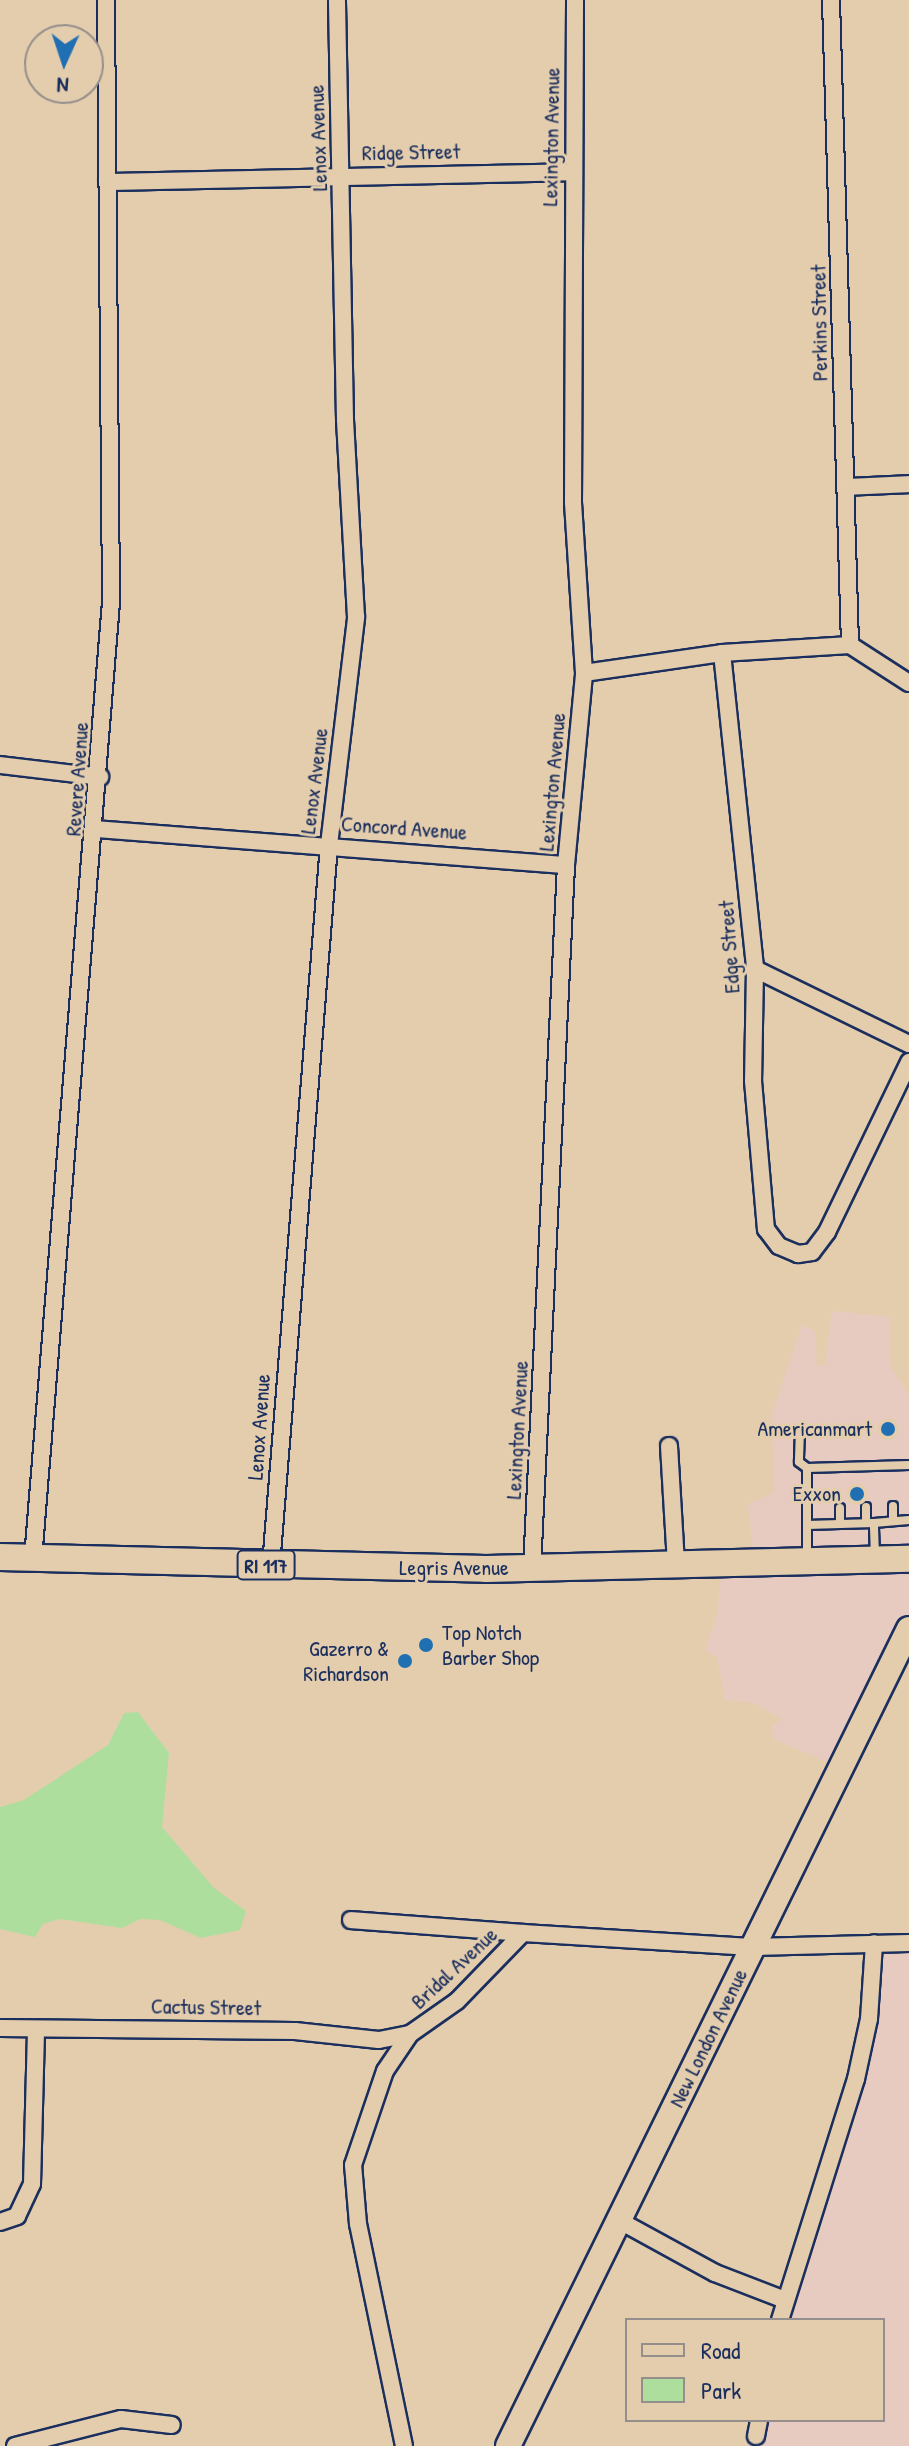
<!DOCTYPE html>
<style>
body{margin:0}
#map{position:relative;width:909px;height:2446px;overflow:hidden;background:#e4cdad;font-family:"Patrick Hand",sans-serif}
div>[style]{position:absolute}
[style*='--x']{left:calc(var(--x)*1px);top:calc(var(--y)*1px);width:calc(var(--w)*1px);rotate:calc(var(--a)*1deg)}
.built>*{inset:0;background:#e8cbc0}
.green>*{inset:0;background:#aede9e}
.roads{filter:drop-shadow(2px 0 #1b2f5e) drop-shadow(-2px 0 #1b2f5e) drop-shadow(0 2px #1b2f5e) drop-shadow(0 -2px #1b2f5e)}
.lane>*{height:8px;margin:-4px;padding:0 4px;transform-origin:4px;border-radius:4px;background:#e4cdad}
.street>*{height:16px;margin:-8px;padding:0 8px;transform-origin:8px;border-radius:8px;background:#e4cdad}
.secondary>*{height:24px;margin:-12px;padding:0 12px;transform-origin:12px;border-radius:12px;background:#e4cdad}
.primary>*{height:26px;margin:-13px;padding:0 13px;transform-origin:13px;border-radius:13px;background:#e4cdad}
.dots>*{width:22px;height:22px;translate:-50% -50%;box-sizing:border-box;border:4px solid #e4cdad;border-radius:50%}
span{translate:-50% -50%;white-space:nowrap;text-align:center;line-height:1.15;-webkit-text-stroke:6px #e4cdad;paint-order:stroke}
.shield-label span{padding:2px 6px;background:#e4cdad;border:2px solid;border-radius:6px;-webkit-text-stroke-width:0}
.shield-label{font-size:20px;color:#1b2f5e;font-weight:700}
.street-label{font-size:22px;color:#1b2f5e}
.poi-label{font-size:22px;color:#1b2f5e}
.right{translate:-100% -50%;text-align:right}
.left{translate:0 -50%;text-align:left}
.legend{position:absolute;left:625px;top:2318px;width:260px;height:104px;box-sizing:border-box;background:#e4cdad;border:2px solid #948e8d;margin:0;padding:10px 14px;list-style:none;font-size:24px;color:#1b2f5e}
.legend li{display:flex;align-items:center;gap:16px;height:40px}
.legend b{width:40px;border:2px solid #948e8d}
.north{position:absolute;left:24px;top:24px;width:80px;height:80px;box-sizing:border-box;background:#e4cdad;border:2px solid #948e8d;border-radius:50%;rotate:183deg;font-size:22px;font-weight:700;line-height:32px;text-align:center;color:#1b2f5e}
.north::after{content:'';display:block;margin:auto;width:28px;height:36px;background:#1f6fb2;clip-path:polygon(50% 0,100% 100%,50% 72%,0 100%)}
</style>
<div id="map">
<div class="built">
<div style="clip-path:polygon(832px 1311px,889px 1317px,889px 1364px,909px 1395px,909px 1627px,840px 1768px,774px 1739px,772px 1727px,782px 1719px,754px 1703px,725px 1700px,717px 1657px,705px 1650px,717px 1614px,722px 1567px,754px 1559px,748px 1504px,774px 1493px,772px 1415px,802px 1324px,815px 1331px,817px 1366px,825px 1365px)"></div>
<div style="clip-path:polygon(909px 1937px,909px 2446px,747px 2446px,759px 2420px,883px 2420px,883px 2320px,780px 2320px,857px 2077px,875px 1939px)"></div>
</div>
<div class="green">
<div style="clip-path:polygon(138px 1712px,169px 1753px,162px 1827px,214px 1888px,246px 1911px,240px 1930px,201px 1938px,160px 1920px,140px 1919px,122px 1928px,60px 1919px,43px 1924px,35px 1937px,0 1929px,0 1807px,24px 1800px,108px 1745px,124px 1713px)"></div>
</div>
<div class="roads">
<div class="lane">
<div style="--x:800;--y:1430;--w:32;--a:92"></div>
<div style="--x:799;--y:1462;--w:10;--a:37"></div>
<div style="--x:893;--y:1506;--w:15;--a:90"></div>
<div style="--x:866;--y:1507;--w:16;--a:90"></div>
<div style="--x:840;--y:1508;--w:16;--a:90"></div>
<div style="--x:807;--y:1525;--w:57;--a:-90"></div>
<div style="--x:807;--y:1468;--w:102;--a:-1.7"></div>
<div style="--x:807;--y:1556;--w:31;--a:-90"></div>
<div style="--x:807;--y:1525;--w:67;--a:-1.7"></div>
<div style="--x:875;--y:1556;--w:33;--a:-92"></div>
<div style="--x:874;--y:1523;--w:35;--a:-5"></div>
</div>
<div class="street">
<div style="--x:831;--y:0;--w:645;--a:88.31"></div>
<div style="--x:107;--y:182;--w:466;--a:-1.2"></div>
<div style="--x:846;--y:487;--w:63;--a:-2.7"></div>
<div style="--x:722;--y:653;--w:318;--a:84"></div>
<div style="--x:755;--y:969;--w:112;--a:91"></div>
<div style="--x:753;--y:1081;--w:149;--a:85"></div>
<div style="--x:766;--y:1229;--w:21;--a:53"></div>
<div style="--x:779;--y:1246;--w:21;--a:23"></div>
<div style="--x:798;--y:1254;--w:14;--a:-8"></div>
<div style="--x:812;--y:1252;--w:25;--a:-53"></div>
<div style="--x:827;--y:1232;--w:189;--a:-64.2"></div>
<div style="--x:584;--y:673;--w:139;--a:-8.2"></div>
<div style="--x:722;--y:653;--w:128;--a:-3.6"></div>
<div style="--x:850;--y:645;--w:70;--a:32.8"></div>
<div style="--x:0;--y:765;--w:101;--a:6.8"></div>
<div style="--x:95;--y:829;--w:472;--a:4.4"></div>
<div style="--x:755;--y:969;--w:171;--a:26"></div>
<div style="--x:669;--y:1446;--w:119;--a:86.6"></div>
<div style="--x:33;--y:1559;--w:959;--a:-85.34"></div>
<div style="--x:111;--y:603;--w:603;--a:-90.48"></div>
<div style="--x:271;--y:1566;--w:723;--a:-85.4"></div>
<div style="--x:329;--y:845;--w:230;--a:-83.2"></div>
<div style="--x:356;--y:617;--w:198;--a:-93.2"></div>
<div style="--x:345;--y:419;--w:419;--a:-91.1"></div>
<div style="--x:532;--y:1568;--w:704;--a:-87.23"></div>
<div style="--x:566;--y:865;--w:193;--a:-84.6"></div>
<div style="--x:584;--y:673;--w:171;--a:-93.7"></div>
<div style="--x:573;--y:502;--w:502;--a:-89.77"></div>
<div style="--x:351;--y:1920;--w:172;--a:4.3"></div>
<div style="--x:0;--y:2028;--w:295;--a:0.6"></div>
<div style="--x:295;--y:2031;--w:84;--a:6.1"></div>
<div style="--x:379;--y:2040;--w:32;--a:-11"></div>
<div style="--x:620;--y:2221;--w:108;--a:28.7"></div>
<div style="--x:715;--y:2273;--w:75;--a:21.1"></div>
<div style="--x:0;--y:2222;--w:18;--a:-19"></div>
<div style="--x:17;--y:2216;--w:35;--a:-65"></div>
<div style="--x:32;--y:2184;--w:155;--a:-88.5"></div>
<div style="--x:780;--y:2320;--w:253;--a:-72.5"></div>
<div style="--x:856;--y:2079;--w:61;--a:-77.8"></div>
<div style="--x:869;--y:2019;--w:76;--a:-86.2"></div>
<div style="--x:756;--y:2436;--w:16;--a:-79"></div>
<div style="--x:15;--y:2446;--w:109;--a:-14.3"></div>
<div style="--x:121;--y:2419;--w:51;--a:6.7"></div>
<div style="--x:404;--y:2446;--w:227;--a:-101.7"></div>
<div style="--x:358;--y:2224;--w:59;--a:-94.8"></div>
<div style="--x:353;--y:2165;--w:99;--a:-71.2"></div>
<div style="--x:385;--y:2071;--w:45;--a:-56"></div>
<div style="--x:410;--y:2034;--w:57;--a:-35.1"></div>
<div style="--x:457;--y:2001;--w:95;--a:-45.9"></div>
<div style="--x:523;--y:1933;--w:230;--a:3.5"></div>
<div style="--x:753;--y:1947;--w:156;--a:-1.5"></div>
</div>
<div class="secondary">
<div style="--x:508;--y:2446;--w:910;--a:-63.86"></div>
</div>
<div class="primary">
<div style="--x:0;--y:1557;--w:486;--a:1.4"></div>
<div style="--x:486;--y:1569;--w:423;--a:-1.4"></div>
</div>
</div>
<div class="dots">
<div style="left:888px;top:1429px;background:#1f6fb2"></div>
<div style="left:857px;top:1494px;background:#1f6fb2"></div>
<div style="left:426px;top:1645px;background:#1f6fb2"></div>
<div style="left:405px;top:1661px;background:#1f6fb2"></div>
</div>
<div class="shield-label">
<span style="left:266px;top:1565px">RI 117</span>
</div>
<div class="street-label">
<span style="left:551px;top:137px;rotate:-89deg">Lexington Avenue</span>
<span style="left:318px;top:138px;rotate:-92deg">Lenox Avenue</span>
<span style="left:411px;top:152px;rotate:-1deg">Ridge Street</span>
<span style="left:819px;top:323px;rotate:-91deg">Perkins Street</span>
<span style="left:77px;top:779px;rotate:-86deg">Revere Avenue</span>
<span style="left:314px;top:781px;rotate:-83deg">Lenox Avenue</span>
<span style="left:552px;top:782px;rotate:-85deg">Lexington Avenue</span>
<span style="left:404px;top:828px;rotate:4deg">Concord Avenue</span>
<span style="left:729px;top:947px;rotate:-94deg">Edge Street</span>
<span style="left:259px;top:1427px;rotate:-86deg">Lenox Avenue</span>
<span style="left:517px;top:1430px;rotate:-87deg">Lexington Avenue</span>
<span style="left:454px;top:1568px">Legris Avenue</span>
<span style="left:454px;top:1968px;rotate:-43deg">Bridal Avenue</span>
<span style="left:206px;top:2007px;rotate:1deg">Cactus Street</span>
<span style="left:708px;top:2038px;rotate:-64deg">New London Avenue</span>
</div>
<div class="poi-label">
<span class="right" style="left:872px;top:1429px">Americanmart</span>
<span class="right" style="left:841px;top:1494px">Exxon</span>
<span class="left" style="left:442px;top:1645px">Top Notch<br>Barber Shop</span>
<span class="right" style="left:389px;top:1661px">Gazerro &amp;<br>Richardson</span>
</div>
<ul class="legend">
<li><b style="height:10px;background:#e4cdad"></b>Road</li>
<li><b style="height:22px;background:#aede9e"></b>Park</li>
</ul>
<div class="north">N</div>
</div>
